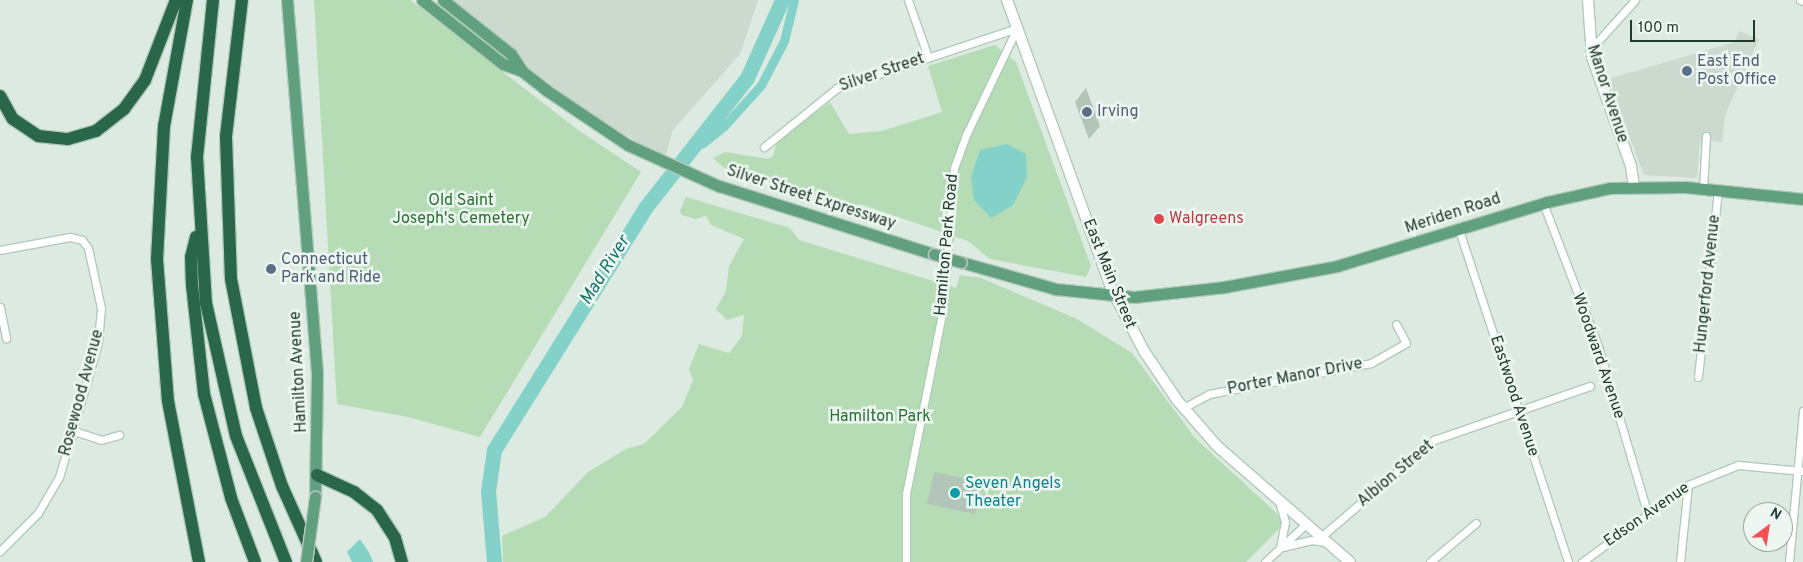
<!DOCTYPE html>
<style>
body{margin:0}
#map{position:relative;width:1803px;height:562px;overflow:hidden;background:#ddeae1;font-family:Overpass,sans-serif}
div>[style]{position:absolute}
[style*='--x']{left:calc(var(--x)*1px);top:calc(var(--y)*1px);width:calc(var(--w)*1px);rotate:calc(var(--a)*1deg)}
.built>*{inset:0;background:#cbd9cf}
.green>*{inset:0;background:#b5dcb5}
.water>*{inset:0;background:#83d1c8}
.canal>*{height:9px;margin:-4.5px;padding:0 4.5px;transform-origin:4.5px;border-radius:4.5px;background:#83d1c8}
.river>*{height:15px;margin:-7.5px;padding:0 7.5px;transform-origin:7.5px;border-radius:7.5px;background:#83d1c8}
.building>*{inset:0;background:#b3c4b9}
.roads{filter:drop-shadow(1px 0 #b0caba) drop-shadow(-1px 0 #b0caba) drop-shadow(0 1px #b0caba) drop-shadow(0 -1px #b0caba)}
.street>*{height:7px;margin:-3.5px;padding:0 3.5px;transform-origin:3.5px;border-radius:3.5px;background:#fff}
.secondary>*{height:10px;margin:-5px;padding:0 5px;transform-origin:5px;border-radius:5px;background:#fff}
.primary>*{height:11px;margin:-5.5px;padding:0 5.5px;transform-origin:5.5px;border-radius:5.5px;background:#60a07f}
.highway>*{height:12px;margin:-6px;padding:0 6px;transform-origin:6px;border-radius:6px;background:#2a664a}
.bridges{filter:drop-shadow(1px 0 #c0c8c4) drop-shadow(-1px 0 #c0c8c4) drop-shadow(0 1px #c0c8c4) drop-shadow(0 -1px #c0c8c4)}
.primary-bridge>*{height:11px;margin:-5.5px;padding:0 5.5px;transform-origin:5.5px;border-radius:5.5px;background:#60a07f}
.dots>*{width:14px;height:14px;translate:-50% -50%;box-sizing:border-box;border:2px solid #edf6f0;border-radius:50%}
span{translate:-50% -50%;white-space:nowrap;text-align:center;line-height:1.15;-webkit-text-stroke:5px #edf6f0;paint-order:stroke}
.service-label{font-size:16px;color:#4e5e75}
.left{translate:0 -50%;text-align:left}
.street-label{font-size:16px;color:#1f392b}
.park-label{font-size:16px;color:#287131}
.health-label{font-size:16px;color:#be3a42}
.culture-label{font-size:16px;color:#0d838f}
.water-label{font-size:18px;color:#18756c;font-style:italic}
.north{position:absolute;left:1743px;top:502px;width:50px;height:50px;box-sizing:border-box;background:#edf6f0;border:1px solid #9baaa1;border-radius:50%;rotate:31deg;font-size:14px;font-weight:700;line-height:20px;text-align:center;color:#1f392b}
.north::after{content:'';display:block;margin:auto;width:18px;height:22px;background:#f55053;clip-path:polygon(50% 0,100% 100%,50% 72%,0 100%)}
.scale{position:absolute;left:1630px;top:20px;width:125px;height:22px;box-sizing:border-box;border:2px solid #1f392b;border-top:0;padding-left:6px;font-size:15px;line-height:18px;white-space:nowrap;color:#1f392b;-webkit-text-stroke:4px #edf6f0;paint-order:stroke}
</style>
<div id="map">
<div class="built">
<div style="clip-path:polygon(440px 0,758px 0,740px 54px,673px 130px,665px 158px,588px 113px)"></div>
<div style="clip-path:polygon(1739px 31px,1759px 39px,1725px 115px,1722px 142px,1700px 140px,1697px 178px,1644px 175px,1608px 79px,1735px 42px)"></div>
</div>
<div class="green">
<div style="clip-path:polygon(314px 0,410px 0,578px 130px,641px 172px,480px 437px,408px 417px,337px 404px)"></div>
<div style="clip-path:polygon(995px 45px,1016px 62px,1091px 266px,1086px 277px,990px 259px,968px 241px,863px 205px,817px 201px,782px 191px,781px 186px,723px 167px,713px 158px,725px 152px,768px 159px,773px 156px,777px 141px,830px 102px,849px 134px,882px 131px,942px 112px,928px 66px)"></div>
<div style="clip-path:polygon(686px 197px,790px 228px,799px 240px,956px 288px,960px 275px,981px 278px,1077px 319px,1132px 353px,1195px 438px,1286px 522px,1246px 562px,503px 562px,502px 536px,545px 517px,588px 472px,626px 449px,644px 444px,682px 407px,693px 380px,689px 369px,699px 344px,729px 353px,742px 336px,744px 315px,727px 320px,716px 309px,726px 291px,729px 266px,744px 239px,711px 225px,706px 216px,695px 219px,682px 215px,680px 211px)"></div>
</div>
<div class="water">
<div style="clip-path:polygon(1007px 144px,1026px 154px,1027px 177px,1013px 205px,991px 218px,974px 200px,971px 177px,980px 150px)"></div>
<div style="clip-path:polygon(360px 539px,370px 554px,373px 562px,352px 562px,347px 552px)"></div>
</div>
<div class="canal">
<div style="--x:691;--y:148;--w:13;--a:-23"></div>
<div style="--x:703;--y:143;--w:27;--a:-39"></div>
<div style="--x:724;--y:126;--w:55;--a:-47.9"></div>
<div style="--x:761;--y:85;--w:50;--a:-62.4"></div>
<div style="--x:784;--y:41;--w:42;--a:-76.3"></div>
</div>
<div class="river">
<div style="--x:494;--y:562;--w:71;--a:-94.8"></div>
<div style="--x:488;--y:491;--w:41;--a:-81.7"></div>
<div style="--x:494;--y:450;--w:285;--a:-58"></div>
<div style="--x:645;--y:208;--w:165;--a:-51.9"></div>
<div style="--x:747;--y:78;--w:85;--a:-65.8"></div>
</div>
<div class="building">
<div style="clip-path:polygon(1086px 88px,1100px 126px,1089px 139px,1075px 102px)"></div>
<div style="clip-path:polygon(934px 472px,982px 482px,975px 514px,927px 504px)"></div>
</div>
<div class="roads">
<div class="street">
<div style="--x:908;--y:0;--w:60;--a:70.7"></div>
<div style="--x:1800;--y:0;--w:3;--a:18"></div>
<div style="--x:1591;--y:49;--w:66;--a:-48.1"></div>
<div style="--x:764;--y:147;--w:94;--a:-38.9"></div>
<div style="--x:837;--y:88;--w:190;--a:-18.4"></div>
<div style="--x:1703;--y:189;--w:53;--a:-86.8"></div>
<div style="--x:1543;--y:203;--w:153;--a:69"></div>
<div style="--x:1598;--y:346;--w:172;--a:73.5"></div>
<div style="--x:1459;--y:230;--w:349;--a:71.8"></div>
<div style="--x:0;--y:250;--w:71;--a:-10.5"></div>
<div style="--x:70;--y:237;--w:12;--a:14"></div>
<div style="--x:82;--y:240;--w:10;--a:53"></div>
<div style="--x:88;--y:248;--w:61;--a:77.8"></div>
<div style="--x:101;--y:308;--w:35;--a:95"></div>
<div style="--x:98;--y:343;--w:140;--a:106.2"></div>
<div style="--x:59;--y:477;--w:42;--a:120.3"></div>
<div style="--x:38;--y:513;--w:54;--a:135"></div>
<div style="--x:0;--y:307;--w:32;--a:79"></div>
<div style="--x:1698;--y:377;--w:188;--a:-83.9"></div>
<div style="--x:1183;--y:408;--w:30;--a:-28"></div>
<div style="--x:1209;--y:394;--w:165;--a:-10.8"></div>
<div style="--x:1371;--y:363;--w:40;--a:-29.7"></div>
<div style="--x:1406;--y:343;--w:21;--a:-118"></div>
<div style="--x:74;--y:431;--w:28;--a:18"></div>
<div style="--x:101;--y:440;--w:19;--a:-16"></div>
<div style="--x:1279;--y:501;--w:22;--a:74"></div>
<div style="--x:1285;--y:522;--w:26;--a:101"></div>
<div style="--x:1322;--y:536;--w:148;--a:-40.6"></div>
<div style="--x:1434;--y:440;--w:165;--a:-19.1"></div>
<div style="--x:1283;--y:547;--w:29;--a:-14"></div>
<div style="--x:1311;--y:540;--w:15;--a:8"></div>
<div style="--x:906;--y:562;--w:68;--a:-90"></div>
<div style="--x:906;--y:494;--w:190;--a:-78.7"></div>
<div style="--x:943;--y:308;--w:140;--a:-85.5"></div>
<div style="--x:954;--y:168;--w:37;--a:-70"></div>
<div style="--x:967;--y:133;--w:116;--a:-64.5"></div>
<div style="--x:1265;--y:562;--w:57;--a:-42.9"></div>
<div style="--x:1430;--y:562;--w:60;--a:-40.3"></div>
<div style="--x:1582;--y:562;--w:131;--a:-36"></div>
<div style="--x:1688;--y:485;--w:54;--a:-21.8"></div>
<div style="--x:1738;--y:465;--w:65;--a:5.3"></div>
<div style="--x:1680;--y:562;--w:77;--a:-84.1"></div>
<div style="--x:1789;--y:562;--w:152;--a:-84.7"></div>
</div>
<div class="secondary">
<div style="--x:1007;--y:0;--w:306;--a:70.1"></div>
<div style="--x:1111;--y:288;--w:71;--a:62.4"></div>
<div style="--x:1144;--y:351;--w:59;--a:56"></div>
<div style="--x:1177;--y:400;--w:61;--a:49"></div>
<div style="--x:1217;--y:446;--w:176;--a:41.1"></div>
<div style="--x:1588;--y:0;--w:57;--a:86"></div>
<div style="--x:1592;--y:57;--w:116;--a:70.3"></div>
<div style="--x:1631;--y:166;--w:21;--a:82"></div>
</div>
<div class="primary">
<div style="--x:287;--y:0;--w:374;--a:85.4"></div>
<div style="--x:317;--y:373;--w:124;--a:90.9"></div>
<div style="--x:422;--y:0;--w:103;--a:38.3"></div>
<div style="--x:503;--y:64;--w:20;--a:20"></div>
<div style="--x:443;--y:0;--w:87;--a:38.5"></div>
<div style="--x:511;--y:54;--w:20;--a:57"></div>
<div style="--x:522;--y:71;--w:31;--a:38"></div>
<div style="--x:546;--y:90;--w:99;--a:33.9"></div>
<div style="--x:628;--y:145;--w:100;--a:24.3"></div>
<div style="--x:719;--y:186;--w:225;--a:17.6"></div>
<div style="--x:961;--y:262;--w:99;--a:15.9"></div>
<div style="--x:1056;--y:289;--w:78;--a:5.9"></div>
<div style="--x:1134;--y:297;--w:91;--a:-6.3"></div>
<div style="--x:1224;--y:287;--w:115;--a:-10.5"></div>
<div style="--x:1337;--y:266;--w:220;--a:-16.9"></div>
<div style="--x:1547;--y:202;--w:65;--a:-12.5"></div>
<div style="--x:1610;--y:188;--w:75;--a:-0.8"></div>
<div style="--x:1685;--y:187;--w:119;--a:5.8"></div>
</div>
<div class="highway">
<div style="--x:187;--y:0;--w:128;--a:100.3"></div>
<div style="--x:164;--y:126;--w:133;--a:93"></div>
<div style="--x:157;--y:259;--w:142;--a:85.6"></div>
<div style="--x:168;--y:401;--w:164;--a:79.1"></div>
<div style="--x:213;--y:0;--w:158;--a:95.8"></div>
<div style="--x:197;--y:157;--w:146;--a:86.5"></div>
<div style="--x:206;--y:303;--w:136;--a:77.3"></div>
<div style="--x:236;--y:436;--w:136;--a:68.4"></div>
<div style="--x:242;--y:0;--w:138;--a:96.7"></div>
<div style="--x:226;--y:137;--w:142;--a:88"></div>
<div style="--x:231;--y:279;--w:131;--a:79"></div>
<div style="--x:256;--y:408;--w:82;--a:71.6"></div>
<div style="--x:282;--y:486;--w:83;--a:65.9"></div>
<div style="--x:0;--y:96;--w:26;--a:61"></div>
<div style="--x:13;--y:119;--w:30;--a:34"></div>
<div style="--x:38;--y:136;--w:30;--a:6"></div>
<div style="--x:68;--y:139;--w:29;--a:-16"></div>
<div style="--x:96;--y:131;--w:36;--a:-38"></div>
<div style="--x:124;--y:109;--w:36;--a:-54"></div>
<div style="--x:145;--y:80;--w:86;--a:-68.8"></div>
<div style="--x:196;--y:237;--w:21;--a:104"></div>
<div style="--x:191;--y:257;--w:28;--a:88"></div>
<div style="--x:192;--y:285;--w:110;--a:83.7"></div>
<div style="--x:204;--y:394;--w:107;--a:75.4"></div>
<div style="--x:231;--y:498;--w:68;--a:69.4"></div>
<div style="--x:317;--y:475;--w:41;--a:24.7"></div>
<div style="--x:354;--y:492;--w:29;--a:38"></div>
<div style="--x:377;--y:510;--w:33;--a:57"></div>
<div style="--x:395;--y:538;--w:25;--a:74"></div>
</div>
</div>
<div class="bridges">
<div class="primary-bridge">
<div style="--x:934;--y:254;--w:28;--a:17"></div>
<div style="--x:306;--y:562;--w:66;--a:-82.1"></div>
</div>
</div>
<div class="dots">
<div style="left:1687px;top:71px;background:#5c6f8a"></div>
<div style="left:1087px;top:112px;background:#5c6f8a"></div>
<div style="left:1159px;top:219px;background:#e0444e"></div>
<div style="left:271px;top:269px;background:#5c6f8a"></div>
<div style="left:955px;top:493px;background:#0f9aa8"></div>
</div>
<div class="service-label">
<span class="left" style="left:1697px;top:71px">East End<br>Post Office</span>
<span class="left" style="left:1097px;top:112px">Irving</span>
<span class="left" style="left:281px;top:269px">Connecticut<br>Park and Ride</span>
</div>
<div class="street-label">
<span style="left:882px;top:73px;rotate:-19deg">Silver Street</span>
<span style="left:1607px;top:94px;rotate:72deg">Manor Avenue</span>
<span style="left:811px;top:198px;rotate:18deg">Silver Street Expressway</span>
<span style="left:1453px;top:214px;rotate:-18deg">Meriden Road</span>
<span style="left:947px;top:245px;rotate:-85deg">Hamilton Park Road</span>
<span style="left:1109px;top:274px;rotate:68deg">East Main Street</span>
<span style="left:1708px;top:284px;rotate:-84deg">Hungerford Avenue</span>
<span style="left:1598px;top:356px;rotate:71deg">Woodward Avenue</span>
<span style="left:299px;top:372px;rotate:-93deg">Hamilton Avenue</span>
<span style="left:1295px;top:377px;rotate:-11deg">Porter Manor Drive</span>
<span style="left:82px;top:393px;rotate:-75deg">Rosewood Avenue</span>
<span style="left:1514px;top:396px;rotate:72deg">Eastwood Avenue</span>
<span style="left:1396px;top:474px;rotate:-40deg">Albion Street</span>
<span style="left:1647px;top:515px;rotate:-35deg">Edson Avenue</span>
</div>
<div class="park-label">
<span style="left:461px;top:210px">Old Saint<br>Joseph's Cemetery</span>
<span style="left:880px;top:417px">Hamilton Park</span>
</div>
<div class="health-label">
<span class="left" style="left:1169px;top:219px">Walgreens</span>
</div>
<div class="culture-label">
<span class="left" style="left:965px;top:493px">Seven Angels<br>Theater</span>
</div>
<div class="water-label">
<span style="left:606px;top:271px;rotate:-58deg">Mad River</span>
</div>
<div class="north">N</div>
<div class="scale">100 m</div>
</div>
